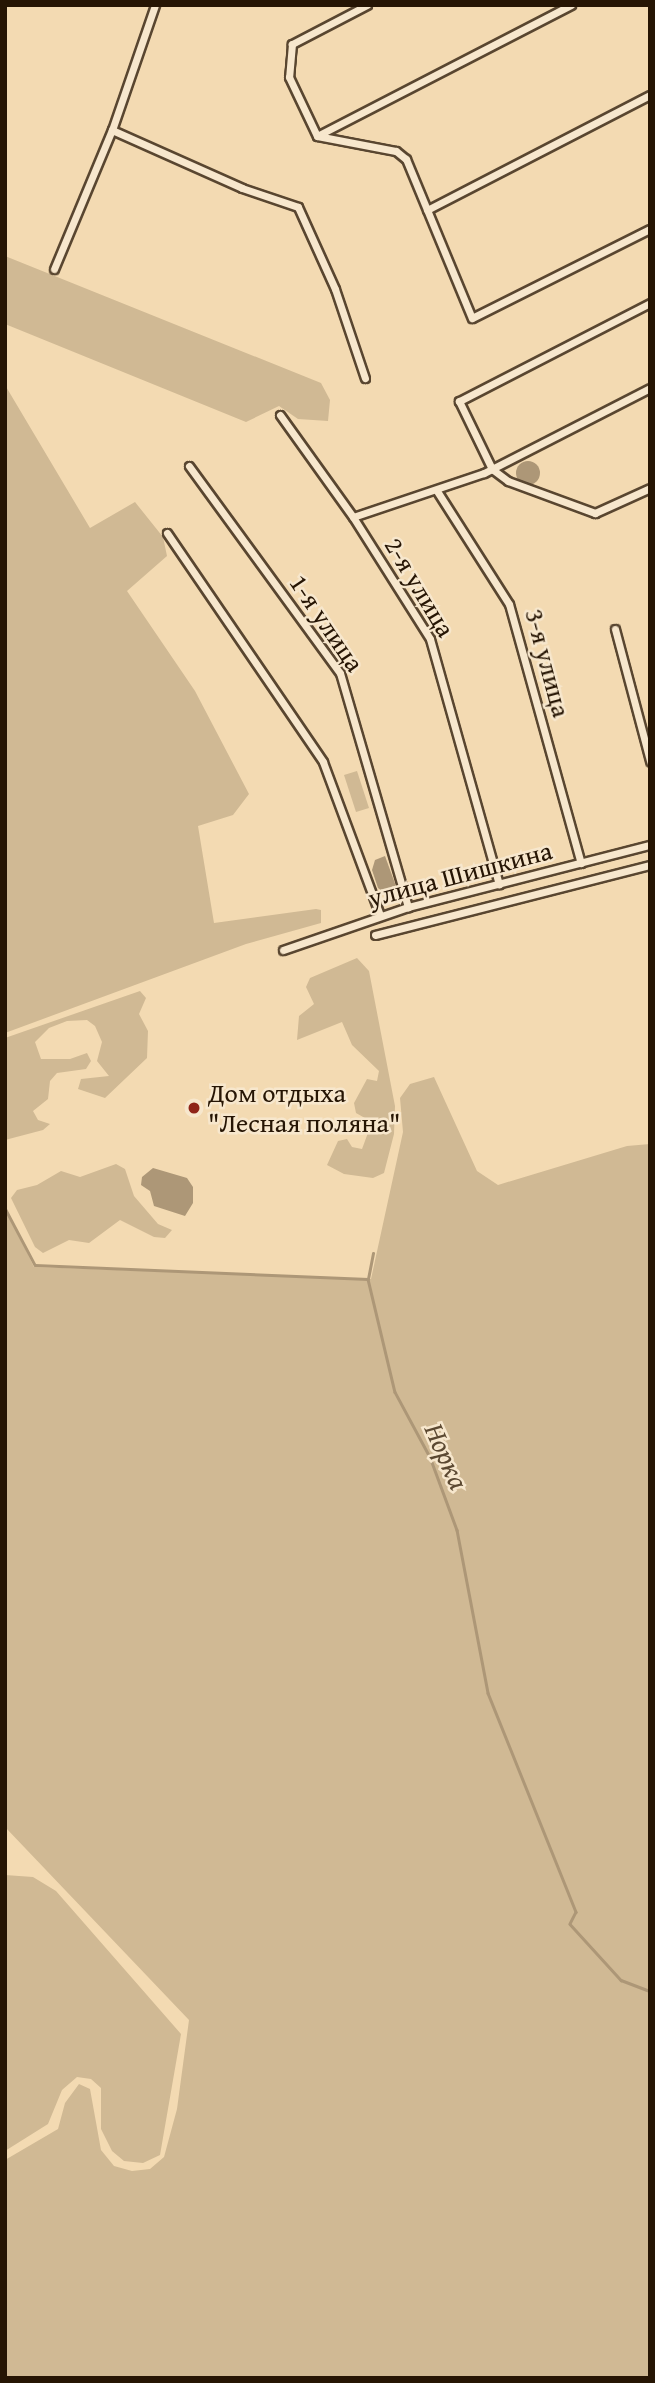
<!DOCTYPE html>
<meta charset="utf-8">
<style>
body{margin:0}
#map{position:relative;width:655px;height:2383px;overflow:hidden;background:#f3dab2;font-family:"Gentium Book Plus",serif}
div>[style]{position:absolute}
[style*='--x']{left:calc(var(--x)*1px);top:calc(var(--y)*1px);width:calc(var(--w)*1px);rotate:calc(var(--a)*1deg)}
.green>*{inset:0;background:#d0b994}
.water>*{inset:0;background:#ad9777}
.round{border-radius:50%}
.stream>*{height:2.5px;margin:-1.25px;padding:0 1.25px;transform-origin:1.25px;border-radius:1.25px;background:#ad9777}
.roads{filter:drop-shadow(2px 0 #594630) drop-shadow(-2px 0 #594630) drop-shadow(0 2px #594630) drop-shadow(0 -2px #594630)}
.minor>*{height:7px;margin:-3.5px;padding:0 3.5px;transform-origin:3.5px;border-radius:3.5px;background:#f7e7cd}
.dots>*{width:19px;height:19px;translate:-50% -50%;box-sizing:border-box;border:4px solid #f7e7cd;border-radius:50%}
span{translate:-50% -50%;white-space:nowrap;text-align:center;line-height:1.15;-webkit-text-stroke:5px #f7e7cd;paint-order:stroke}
.street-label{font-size:26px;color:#261504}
.poi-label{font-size:26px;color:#261504}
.left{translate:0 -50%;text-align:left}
.water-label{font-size:28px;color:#5c4932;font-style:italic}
.frame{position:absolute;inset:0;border:7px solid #261504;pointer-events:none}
</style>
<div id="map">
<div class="green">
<div style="clip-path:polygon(5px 256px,321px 383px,330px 400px,328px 421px,298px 419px,279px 406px,246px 422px,5px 324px)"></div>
<div style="clip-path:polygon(5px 385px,90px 528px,135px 502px,163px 537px,167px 556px,127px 591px,195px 691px,249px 794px,233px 815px,198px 826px,214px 923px,316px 909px,321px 910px,321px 923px,246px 944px,5px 1033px)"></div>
<div style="clip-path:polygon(357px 771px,369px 808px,356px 812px,344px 775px)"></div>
<div style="clip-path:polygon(357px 958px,369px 971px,395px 1106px,394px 1134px,384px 1173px,373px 1178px,344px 1174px,327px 1165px,338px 1141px,347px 1139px,352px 1147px,362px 1149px,372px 1122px,356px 1113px,354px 1103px,367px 1079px,377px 1081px,379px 1071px,352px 1045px,342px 1022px,297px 1040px,299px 1016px,314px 1004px,306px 987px,310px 978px)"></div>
<div style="clip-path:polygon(140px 991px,146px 998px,139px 1014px,148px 1031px,147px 1058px,105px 1098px,78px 1089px,81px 1079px,109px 1076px,97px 1061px,102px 1042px,95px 1026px,87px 1020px,67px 1021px,49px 1028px,35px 1042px,41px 1059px,70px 1059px,87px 1053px,91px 1061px,86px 1069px,57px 1073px,50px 1081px,48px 1099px,33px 1111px,38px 1120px,50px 1124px,43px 1130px,5px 1140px,5px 1038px)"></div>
<div style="clip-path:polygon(434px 1077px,477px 1171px,498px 1185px,627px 1146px,650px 1144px,650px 2378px,5px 2378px,5px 2160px,58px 2129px,65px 2103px,79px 2084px,90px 2089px,101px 2150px,114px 2166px,132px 2171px,150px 2169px,164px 2157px,177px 2109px,189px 2020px,5px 1827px,5px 1208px,34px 1267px,371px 1279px,403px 1132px,400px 1098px,410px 1084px)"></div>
<div style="clip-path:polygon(116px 1164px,125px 1169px,134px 1196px,158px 1224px,172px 1230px,165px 1238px,154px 1237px,120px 1220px,89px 1243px,69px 1240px,43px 1253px,35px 1247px,11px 1198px,17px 1190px,37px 1185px,61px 1171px,80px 1177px)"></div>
<div style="clip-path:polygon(5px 1875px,33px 1877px,56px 1891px,181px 2034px,160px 2155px,143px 2163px,124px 2161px,112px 2151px,101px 2129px,101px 2088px,91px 2079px,77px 2077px,62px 2090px,48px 2124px,5px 2151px)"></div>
</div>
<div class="water">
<div class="round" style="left:516px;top:461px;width:24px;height:24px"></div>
<div style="clip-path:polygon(385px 856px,397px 889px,389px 896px,378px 888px,372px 870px,375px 860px)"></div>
<div style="clip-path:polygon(153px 1168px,187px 1178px,193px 1187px,193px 1203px,185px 1216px,154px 1206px,150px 1191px,141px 1185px,142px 1177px)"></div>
</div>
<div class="stream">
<div style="--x:5;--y:1208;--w:64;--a:62.2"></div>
<div style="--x:35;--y:1265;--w:333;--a:2.4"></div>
<div style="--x:368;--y:1279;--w:116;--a:76.6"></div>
<div style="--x:395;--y:1392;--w:74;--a:61.7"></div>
<div style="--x:430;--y:1457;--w:78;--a:69.7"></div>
<div style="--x:457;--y:1530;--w:166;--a:79.2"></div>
<div style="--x:488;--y:1693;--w:236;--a:68.1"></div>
<div style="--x:576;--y:1912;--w:13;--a:117"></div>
<div style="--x:570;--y:1924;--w:76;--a:47.7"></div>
<div style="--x:621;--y:1980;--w:31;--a:21"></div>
<div style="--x:368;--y:1279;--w:26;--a:-79"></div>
</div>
<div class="roads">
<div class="minor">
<div style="--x:367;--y:5;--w:85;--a:152.5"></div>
<div style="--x:292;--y:44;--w:33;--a:95"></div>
<div style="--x:289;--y:77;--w:65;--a:64.6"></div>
<div style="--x:317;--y:136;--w:80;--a:10.8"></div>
<div style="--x:396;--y:151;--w:13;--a:39"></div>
<div style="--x:406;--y:159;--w:172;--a:67.5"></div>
<div style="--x:472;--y:318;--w:199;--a:-26.6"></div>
<div style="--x:112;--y:130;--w:142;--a:24"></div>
<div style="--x:242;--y:188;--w:59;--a:18.7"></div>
<div style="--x:298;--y:207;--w:90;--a:65.7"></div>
<div style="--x:335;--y:289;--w:94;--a:71.4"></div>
<div style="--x:317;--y:136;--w:286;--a:-27.3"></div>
<div style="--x:427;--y:210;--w:251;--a:-27.3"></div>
<div style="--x:54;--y:269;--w:151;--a:-67.4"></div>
<div style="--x:112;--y:130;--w:132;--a:-71"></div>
<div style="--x:650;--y:303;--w:215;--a:152.8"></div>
<div style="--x:459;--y:401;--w:76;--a:64.1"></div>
<div style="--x:492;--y:469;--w:20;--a:37"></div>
<div style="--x:508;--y:481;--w:93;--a:20.2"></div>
<div style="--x:595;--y:513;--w:60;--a:-24.4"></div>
<div style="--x:280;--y:415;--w:125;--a:54.4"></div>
<div style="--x:353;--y:517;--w:144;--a:57.7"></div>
<div style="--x:430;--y:639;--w:255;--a:74.3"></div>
<div style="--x:189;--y:466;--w:256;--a:53.9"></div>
<div style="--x:340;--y:673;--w:244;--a:73.8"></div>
<div style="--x:437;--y:491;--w:134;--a:57.5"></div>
<div style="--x:509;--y:604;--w:269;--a:74.5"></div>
<div style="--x:353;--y:517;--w:138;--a:-18.6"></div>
<div style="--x:484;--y:473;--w:186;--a:-27.1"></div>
<div style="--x:167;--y:533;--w:277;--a:55.7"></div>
<div style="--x:323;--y:762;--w:163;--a:69.6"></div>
<div style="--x:615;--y:629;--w:137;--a:75.1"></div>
<div style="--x:375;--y:935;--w:284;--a:-14.3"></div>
<div style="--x:283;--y:950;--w:132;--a:-19"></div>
<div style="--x:408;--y:907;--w:250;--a:-14.4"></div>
</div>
</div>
<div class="dots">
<div style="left:194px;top:1108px;background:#8f2418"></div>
</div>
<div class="street-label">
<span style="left:420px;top:587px;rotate:59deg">2-я улица</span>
<span style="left:327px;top:623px;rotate:56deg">1-я улица</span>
<span style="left:548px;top:663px;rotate:75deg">3-я улица</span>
<span style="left:460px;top:874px;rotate:-15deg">улица Шишкина</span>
</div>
<div class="poi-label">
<span class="left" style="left:208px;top:1108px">Дом отдыха<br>"Лесная поляна"</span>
</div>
<div class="water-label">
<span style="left:447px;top:1456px;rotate:66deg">Норка</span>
</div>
<div class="frame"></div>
</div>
